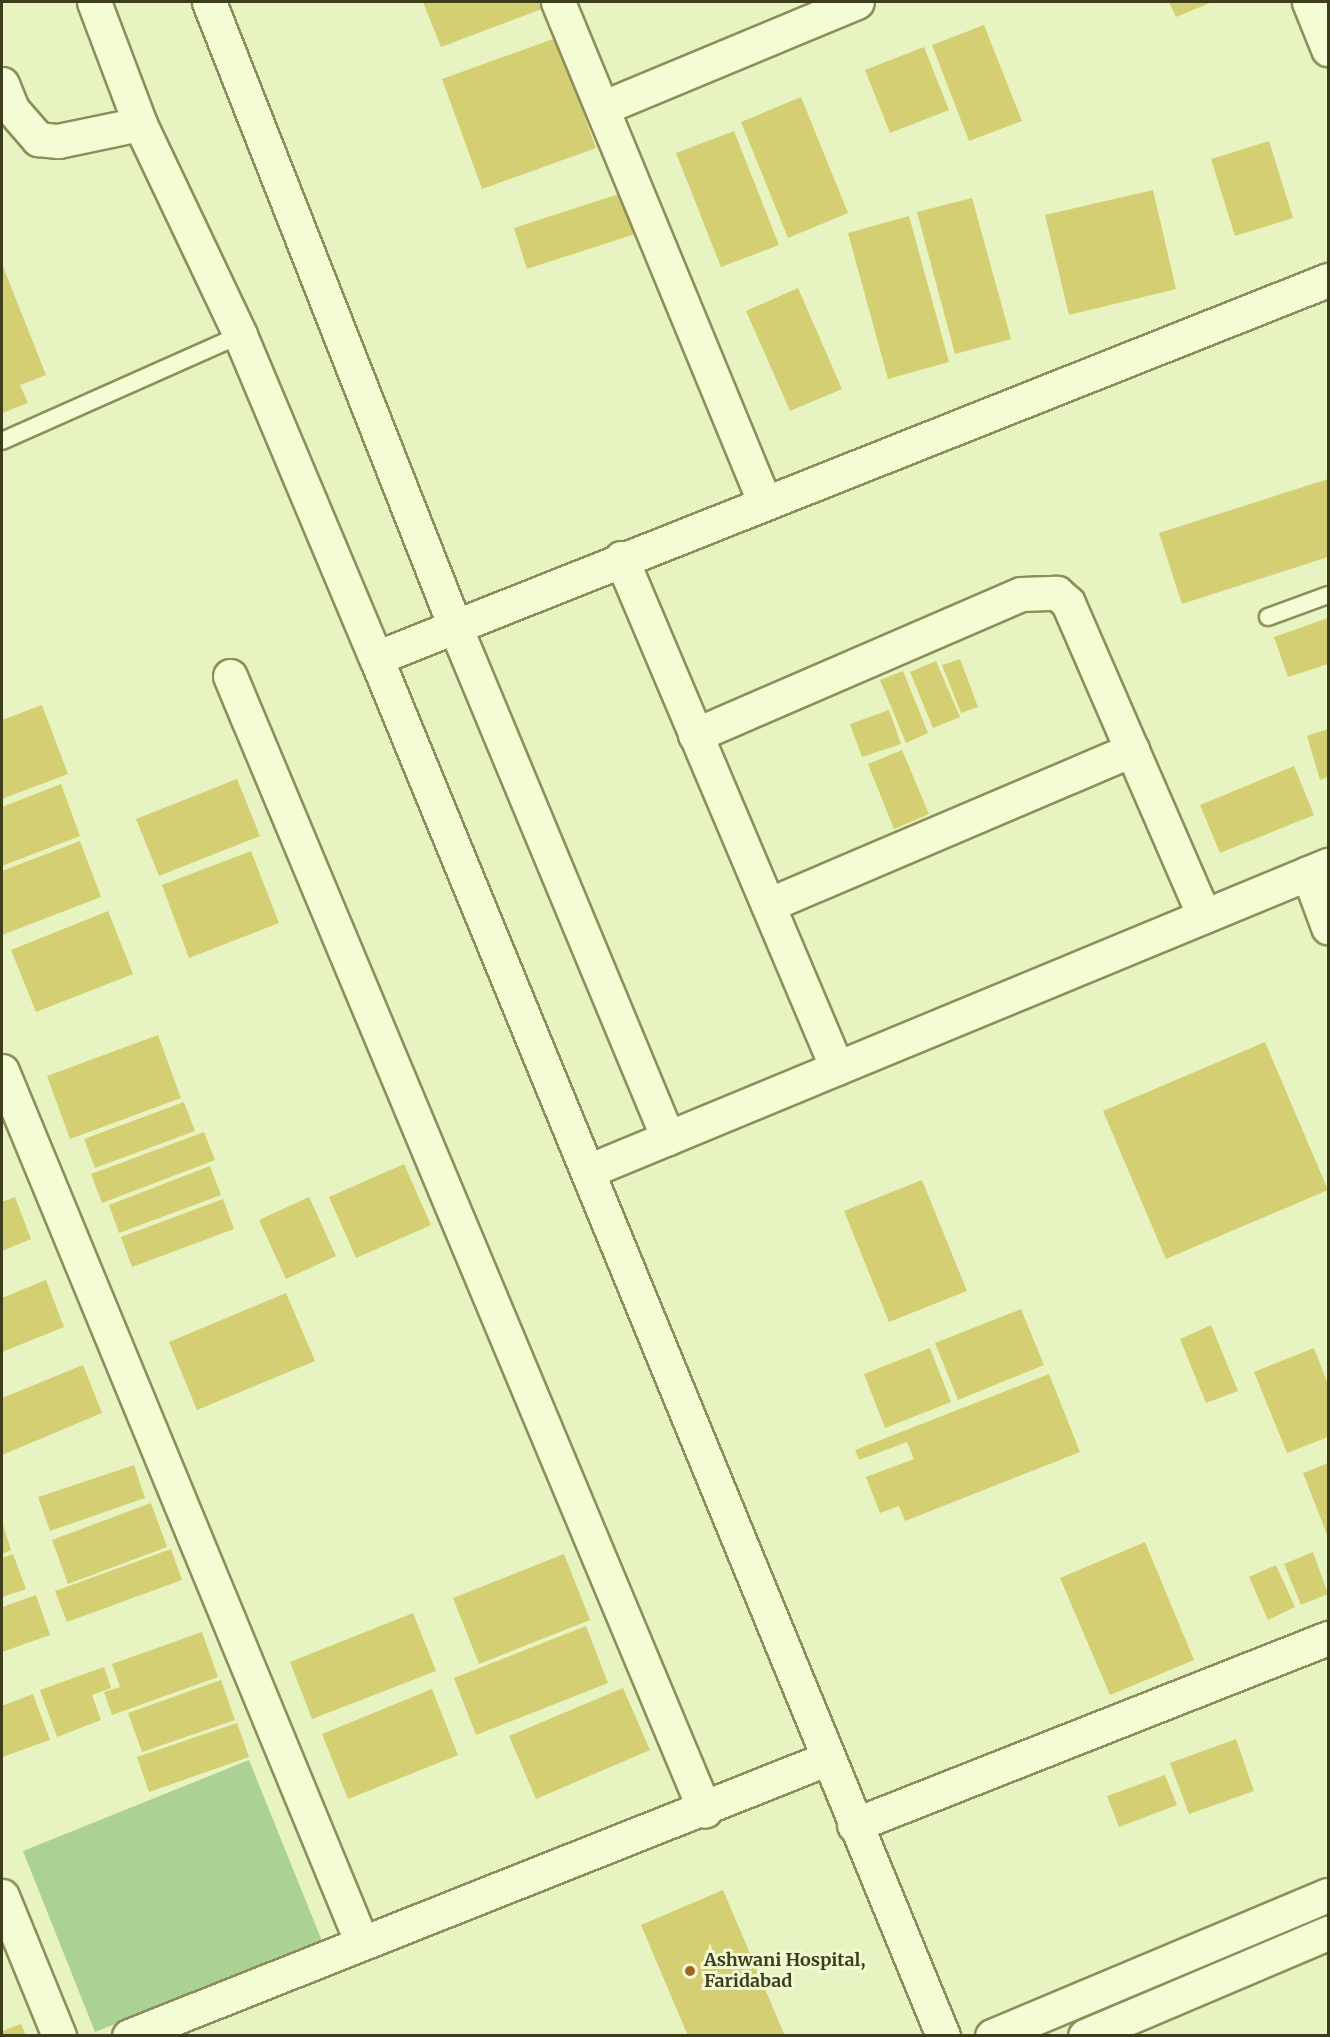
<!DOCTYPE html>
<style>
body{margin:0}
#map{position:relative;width:1330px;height:2037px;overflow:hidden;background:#e8f3c2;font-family:Merriweather,serif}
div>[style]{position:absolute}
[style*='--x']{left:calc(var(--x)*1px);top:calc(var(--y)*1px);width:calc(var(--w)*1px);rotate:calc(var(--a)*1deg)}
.green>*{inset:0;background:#abd294}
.building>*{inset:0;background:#d5cf73}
.roads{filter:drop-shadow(2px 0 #8c8f57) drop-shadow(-2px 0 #8c8f57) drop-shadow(0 2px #8c8f57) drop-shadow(0 -2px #8c8f57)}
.service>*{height:16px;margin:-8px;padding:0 8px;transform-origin:8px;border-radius:8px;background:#f4fcd6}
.minor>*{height:33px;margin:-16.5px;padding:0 16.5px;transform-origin:16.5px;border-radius:16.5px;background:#f4fcd6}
.tertiary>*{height:33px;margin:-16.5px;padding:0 16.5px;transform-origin:16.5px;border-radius:16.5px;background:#f4fcd6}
.dots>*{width:16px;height:16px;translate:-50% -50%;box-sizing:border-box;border:3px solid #f0f9d2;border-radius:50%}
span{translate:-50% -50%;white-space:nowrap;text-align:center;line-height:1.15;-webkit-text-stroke:6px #f0f9d2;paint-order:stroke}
.poi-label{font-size:18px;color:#3d3d1c;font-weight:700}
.left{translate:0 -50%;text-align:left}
.frame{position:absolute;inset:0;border:3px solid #3d3d1c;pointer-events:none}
</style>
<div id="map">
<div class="green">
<div style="clip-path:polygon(249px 1760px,322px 1941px,95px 2032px,23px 1851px)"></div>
</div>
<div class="building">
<div style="clip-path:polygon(423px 2px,545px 2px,547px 7px,441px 47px)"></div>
<div style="clip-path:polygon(1169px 2px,1212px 2px,1176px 17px)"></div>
<div style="clip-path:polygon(984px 25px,1022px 121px,969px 141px,932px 45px)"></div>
<div style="clip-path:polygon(556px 38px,596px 148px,482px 189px,442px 79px)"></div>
<div style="clip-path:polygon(924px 47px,949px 110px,890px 133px,865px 70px)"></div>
<div style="clip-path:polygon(801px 97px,848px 213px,788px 238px,741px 122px)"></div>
<div style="clip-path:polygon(734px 131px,779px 245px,721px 267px,676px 153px)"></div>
<div style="clip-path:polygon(1269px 141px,1293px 218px,1235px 236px,1211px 159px)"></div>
<div style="clip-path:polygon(1153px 190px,1176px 289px,1069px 315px,1045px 215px)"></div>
<div style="clip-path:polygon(622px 193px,635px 234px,527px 269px,514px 228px)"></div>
<div style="clip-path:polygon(972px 198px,1011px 339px,955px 354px,917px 212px)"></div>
<div style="clip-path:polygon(909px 216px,949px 362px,888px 379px,848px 233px)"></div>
<div style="clip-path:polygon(2px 264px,46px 375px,20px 385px,28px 403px,2px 413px)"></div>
<div style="clip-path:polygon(798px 288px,842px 389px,790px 411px,746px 311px)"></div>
<div style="clip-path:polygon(1328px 479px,1328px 557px,1182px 604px,1159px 533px)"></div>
<div style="clip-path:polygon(1328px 618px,1328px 664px,1288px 677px,1274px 637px)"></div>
<div style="clip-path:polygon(960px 659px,978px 707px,961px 713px,942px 665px)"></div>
<div style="clip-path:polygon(936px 661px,960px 717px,933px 728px,910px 672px)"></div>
<div style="clip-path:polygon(903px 671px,928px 733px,906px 743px,880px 680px)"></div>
<div style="clip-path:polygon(42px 705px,68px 774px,2px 799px,2px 720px)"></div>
<div style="clip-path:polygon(889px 710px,901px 744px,862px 757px,850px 724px)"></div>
<div style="clip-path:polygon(1328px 729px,1328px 777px,1320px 780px,1307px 736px)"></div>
<div style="clip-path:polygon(902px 750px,929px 814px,894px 829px,868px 764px)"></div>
<div style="clip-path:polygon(1294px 766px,1314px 815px,1220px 853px,1200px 805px)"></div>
<div style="clip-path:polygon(237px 779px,260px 836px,159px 876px,136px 819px)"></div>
<div style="clip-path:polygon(61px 784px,80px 836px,2px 866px,2px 807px)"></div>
<div style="clip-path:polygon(80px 841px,101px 897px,2px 935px,2px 871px)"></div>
<div style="clip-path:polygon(251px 851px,279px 923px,189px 958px,162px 885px)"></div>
<div style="clip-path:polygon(108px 911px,133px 974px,36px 1012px,11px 950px)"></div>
<div style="clip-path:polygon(158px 1035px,181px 1098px,70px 1139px,47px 1076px)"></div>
<div style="clip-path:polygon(1265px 1042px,1328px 1190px,1166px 1259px,1103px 1111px)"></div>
<div style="clip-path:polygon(184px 1102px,195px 1131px,95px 1168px,84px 1139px)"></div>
<div style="clip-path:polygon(204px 1132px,215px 1160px,102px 1203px,91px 1174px)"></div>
<div style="clip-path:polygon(404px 1164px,431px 1225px,356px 1258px,329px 1197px)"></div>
<div style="clip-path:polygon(210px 1166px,221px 1195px,119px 1233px,109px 1205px)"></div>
<div style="clip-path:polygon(922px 1180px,967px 1291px,889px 1322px,844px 1211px)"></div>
<div style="clip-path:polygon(15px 1197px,31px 1239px,2px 1251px,2px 1202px)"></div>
<div style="clip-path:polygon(309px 1197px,336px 1256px,286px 1279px,259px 1220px)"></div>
<div style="clip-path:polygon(223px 1199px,234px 1229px,132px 1267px,121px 1237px)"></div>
<div style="clip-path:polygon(46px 1280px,64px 1327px,2px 1352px,2px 1298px)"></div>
<div style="clip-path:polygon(286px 1293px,315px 1361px,197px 1410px,169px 1342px)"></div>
<div style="clip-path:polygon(1021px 1309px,1044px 1365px,958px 1400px,935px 1343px)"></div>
<div style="clip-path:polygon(1211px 1325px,1238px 1391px,1206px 1403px,1180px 1339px)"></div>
<div style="clip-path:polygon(930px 1348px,951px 1402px,885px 1428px,864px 1374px)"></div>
<div style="clip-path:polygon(1314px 1348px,1328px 1384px,1328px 1437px,1287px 1453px,1254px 1372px)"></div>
<div style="clip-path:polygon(83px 1365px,102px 1413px,2px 1455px,2px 1398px)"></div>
<div style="clip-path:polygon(1049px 1374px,1080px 1452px,905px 1521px,899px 1506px,880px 1513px,866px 1477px,914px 1459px,907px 1442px,859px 1460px,855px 1450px)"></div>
<div style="clip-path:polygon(1328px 1463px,1328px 1537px,1303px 1473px)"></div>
<div style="clip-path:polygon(134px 1465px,145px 1498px,50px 1531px,38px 1497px)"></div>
<div style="clip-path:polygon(151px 1503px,167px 1547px,68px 1584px,52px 1540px)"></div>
<div style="clip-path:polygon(2px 1522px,11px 1550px,2px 1554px)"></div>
<div style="clip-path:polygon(1145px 1542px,1194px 1660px,1110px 1695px,1060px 1578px)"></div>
<div style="clip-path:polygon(171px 1549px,182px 1580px,67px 1622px,55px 1591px)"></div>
<div style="clip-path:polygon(1313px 1552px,1328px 1594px,1301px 1605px,1284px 1564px)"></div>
<div style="clip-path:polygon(13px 1554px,26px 1589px,2px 1597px,2px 1558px)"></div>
<div style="clip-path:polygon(564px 1554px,590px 1620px,479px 1664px,453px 1598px)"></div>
<div style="clip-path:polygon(1276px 1565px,1295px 1607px,1268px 1620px,1249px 1577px)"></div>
<div style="clip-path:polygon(36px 1595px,50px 1635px,2px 1652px,2px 1607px)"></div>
<div style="clip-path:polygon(413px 1613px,436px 1671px,312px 1719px,290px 1662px)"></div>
<div style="clip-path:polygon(586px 1626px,608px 1683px,476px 1735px,454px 1678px)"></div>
<div style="clip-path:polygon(202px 1632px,218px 1677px,112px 1715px,104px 1692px,120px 1687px,112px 1664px)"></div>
<div style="clip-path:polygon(104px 1667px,111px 1688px,92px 1695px,101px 1720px,57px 1737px,40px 1690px)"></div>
<div style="clip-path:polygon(221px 1680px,235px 1720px,142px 1752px,128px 1713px)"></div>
<div style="clip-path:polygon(623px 1688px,650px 1750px,536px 1799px,509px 1736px)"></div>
<div style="clip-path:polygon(432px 1689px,458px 1755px,348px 1799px,322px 1734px)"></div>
<div style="clip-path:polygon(33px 1694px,50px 1740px,2px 1757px,2px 1706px)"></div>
<div style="clip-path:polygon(237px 1723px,249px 1757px,149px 1792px,137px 1757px)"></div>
<div style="clip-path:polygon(1236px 1739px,1254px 1791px,1189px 1814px,1170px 1763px)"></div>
<div style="clip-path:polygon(1165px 1775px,1177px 1805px,1119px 1827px,1107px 1796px)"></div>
<div style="clip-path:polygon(723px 1890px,785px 2036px,688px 2036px,641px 1925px)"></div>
<div style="clip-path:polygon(21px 2024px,26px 2036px,2px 2036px,2px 2031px)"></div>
</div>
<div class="roads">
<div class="service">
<div style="--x:2;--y:441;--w:261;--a:-24"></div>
<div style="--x:1268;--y:617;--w:64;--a:-20.1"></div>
</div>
<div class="minor">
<div style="--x:209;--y:2;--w:669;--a:68.5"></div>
<div style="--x:454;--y:624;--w:557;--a:67.4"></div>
<div style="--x:558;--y:2;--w:540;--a:67.57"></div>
<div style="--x:1309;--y:2;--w:51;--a:68"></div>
<div style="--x:2;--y:84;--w:27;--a:68"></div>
<div style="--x:12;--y:109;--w:40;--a:49"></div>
<div style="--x:38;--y:139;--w:20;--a:6"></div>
<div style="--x:58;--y:141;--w:84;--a:-11.7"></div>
<div style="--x:602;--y:108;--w:276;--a:-22.6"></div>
<div style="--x:621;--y:558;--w:554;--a:67.05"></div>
<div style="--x:376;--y:658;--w:1024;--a:-21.66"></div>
<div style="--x:230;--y:676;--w:1230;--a:67.29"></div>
<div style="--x:695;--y:735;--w:355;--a:-23.4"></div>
<div style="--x:1021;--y:594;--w:36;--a:-2"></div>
<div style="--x:1057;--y:593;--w:15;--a:42"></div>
<div style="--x:1068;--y:603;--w:341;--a:66.5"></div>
<div style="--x:1308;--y:873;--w:58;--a:69.7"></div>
<div style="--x:768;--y:905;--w:396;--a:-23.1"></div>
<div style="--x:2;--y:1071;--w:943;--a:67.57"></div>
<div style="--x:588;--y:1171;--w:801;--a:-22.47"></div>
<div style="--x:854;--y:1825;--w:510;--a:-21.53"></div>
<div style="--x:2;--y:1896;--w:151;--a:67.8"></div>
<div style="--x:129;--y:2036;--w:750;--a:-21.67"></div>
</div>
<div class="tertiary">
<div style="--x:94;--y:2;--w:130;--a:69.3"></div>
<div style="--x:140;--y:124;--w:233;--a:64.6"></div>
<div style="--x:240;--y:335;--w:350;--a:67.2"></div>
<div style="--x:376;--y:658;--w:1490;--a:67.63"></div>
<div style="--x:992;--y:2036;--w:364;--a:-22.8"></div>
<div style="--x:1085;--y:2036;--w:264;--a:-23"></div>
</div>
</div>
<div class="dots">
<div style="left:690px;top:1971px;background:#a46420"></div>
</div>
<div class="poi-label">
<span class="left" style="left:704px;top:1971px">Ashwani Hospital,<br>Faridabad</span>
</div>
<div class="frame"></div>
</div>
